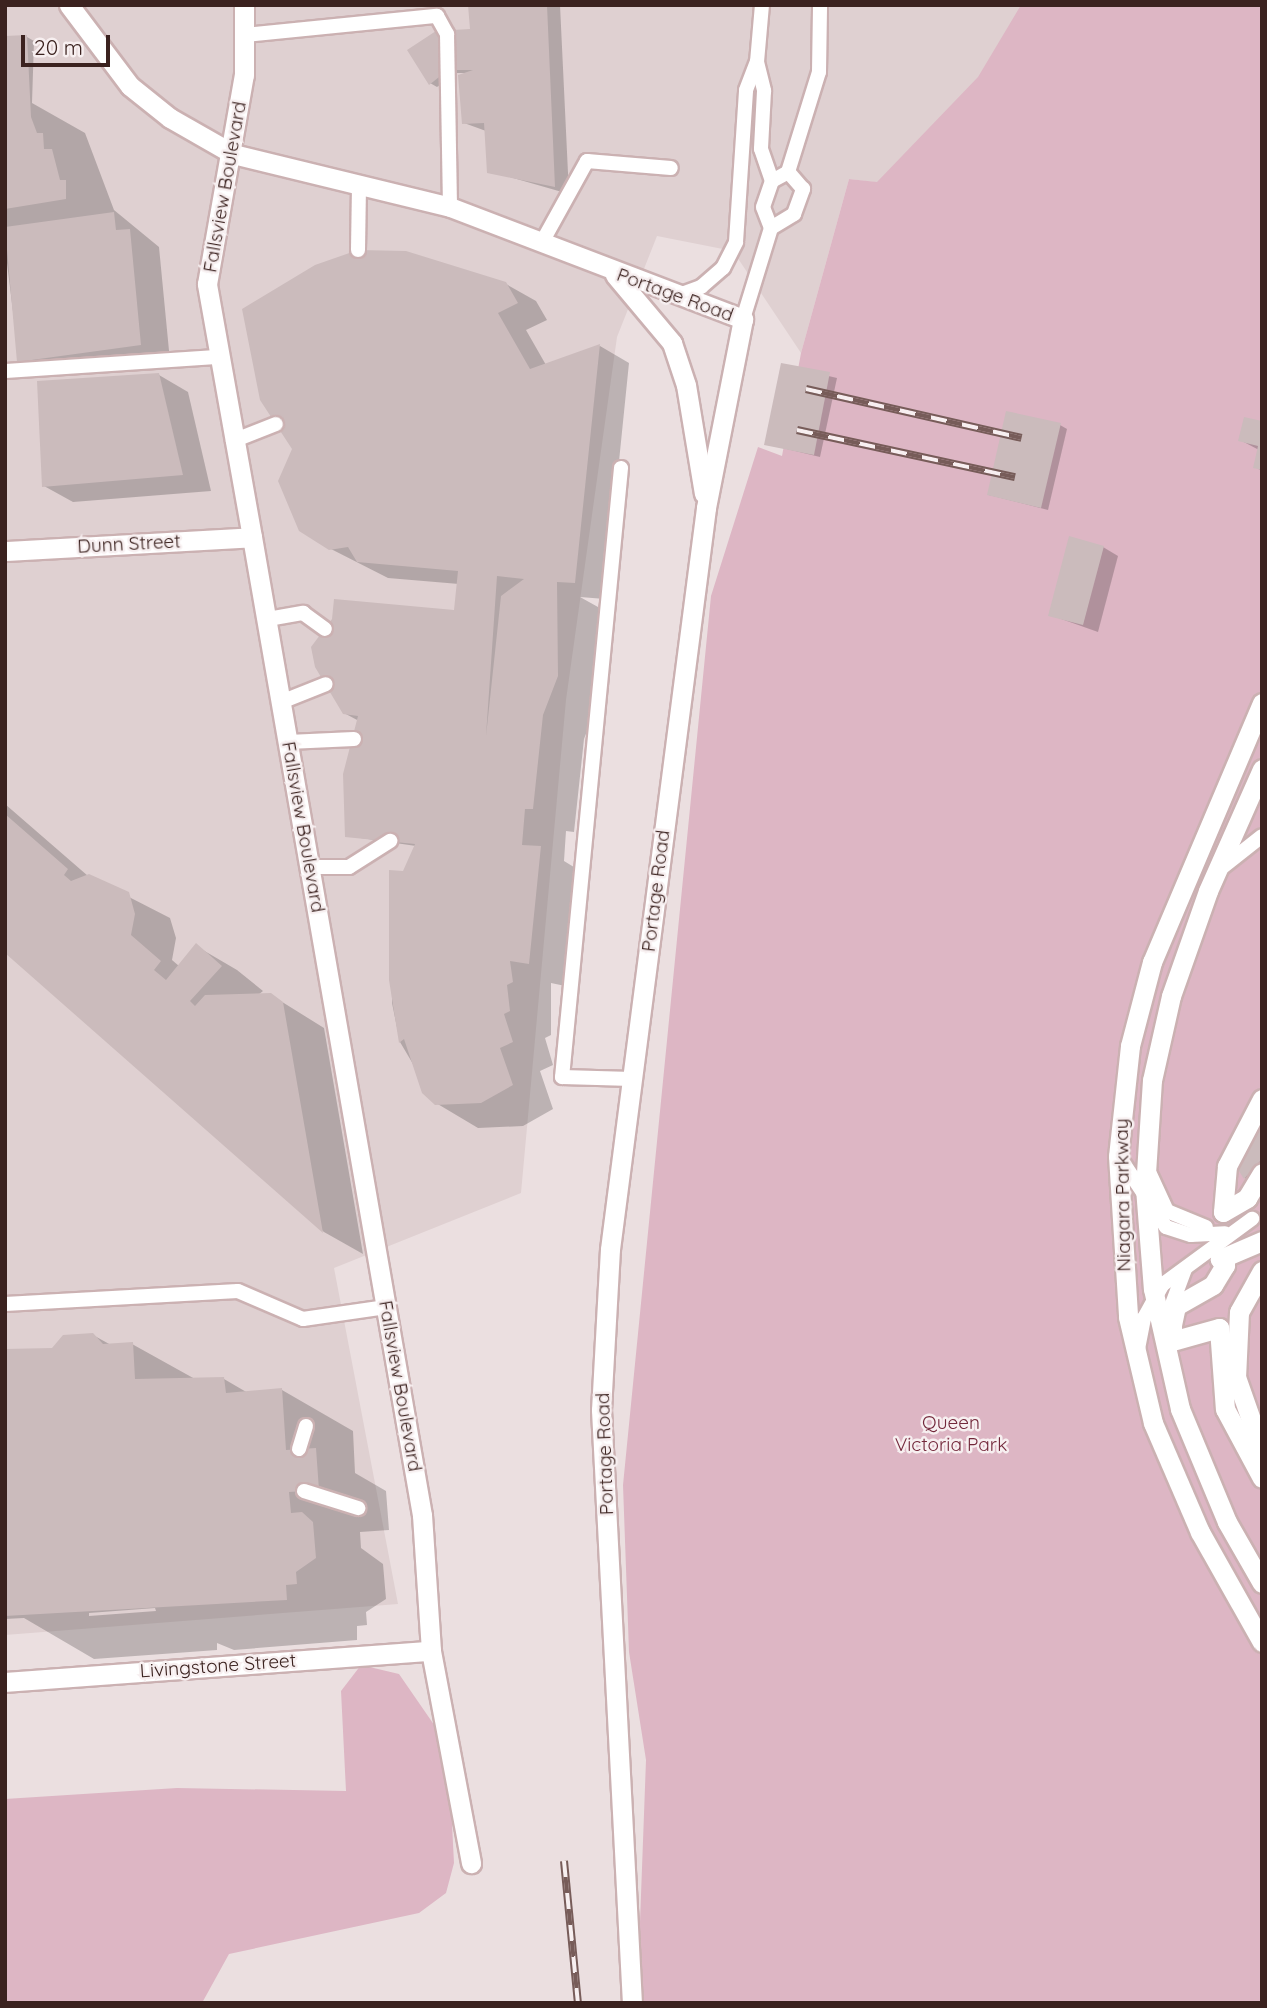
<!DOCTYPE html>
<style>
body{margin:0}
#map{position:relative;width:1267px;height:2008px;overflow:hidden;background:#ebdfe0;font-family:Quicksand,sans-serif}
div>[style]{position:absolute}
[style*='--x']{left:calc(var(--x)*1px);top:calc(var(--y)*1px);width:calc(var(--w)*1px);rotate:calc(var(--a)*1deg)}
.built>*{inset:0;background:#dfd0d1}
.green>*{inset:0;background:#ddb6c4}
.shadow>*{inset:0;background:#0003}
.building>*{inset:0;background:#cbbbbc}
.roads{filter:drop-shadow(2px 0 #cbb1b2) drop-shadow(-2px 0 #cbb1b2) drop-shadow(0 2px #cbb1b2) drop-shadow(0 -2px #cbb1b2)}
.service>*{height:14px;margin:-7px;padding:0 7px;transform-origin:7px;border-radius:7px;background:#fff}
.pedestrian>*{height:19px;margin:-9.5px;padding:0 9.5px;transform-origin:9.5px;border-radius:9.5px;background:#fff}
.minor>*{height:19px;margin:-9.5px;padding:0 9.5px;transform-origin:9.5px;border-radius:9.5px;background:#fff}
.tertiary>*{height:19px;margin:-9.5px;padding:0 9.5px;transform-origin:9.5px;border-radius:9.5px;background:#fff}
.secondary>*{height:19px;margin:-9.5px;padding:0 9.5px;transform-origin:9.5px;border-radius:9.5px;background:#fff}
.rail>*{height:8px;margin-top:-4px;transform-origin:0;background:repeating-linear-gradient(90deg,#f7eff0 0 16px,#775c59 0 32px);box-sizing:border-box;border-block:2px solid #775c59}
span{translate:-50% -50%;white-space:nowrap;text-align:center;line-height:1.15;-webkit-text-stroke:5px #f7eff0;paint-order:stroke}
.street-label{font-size:19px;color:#3b221f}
.park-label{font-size:19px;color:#73283b}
.frame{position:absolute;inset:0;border:7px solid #3b221f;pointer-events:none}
.scale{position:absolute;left:21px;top:35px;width:89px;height:32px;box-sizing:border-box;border:4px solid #3b221f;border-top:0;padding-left:9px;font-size:21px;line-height:24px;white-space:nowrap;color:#3b221f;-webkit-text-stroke:5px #f7eff0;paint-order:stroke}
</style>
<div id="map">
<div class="built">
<div style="clip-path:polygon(5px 5px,1070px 5px,891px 184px,849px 179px,801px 353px,733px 251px,657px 236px,617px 337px,566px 700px,521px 1193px,334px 1268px,398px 1604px,5px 1635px)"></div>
</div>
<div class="green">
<div style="clip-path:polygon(1021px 5px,1262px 5px,1262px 2003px,637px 2003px,646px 1760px,629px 1652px,623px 1485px,711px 596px,758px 447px,782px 456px,801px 353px,849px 179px,877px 182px,978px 77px)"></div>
<div style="clip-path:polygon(361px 1665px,399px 1674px,448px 1745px,454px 1863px,446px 1893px,419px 1913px,229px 1954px,202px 2003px,5px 2003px,5px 1799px,177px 1788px,346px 1791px,341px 1691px)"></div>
</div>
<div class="shadow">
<div style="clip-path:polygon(470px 5px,560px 5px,569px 194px,489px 171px,486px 131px,464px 123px,471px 73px,456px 73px,437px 87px,430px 83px,472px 31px)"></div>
<div style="clip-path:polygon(27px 37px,34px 41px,32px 103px,85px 133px,114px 210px,159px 247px,170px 361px,48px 377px,19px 360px,5px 247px,5px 38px)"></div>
<div style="clip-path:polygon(506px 284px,536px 301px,547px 320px,526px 330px,546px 365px,600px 346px,629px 363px,605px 599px,580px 597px,598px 607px,599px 700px,584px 739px,574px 832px,566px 831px,564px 861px,582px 872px,570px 987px,551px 983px,551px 1035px,545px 1038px,553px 1065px,540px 1071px,553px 1109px,523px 1126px,478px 1128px,436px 1103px,400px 1042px,392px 1003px,391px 872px,404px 873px,416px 846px,347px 836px,359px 721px,344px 713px,456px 612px,459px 584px,388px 578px,329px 548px)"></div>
<div style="clip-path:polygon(782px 365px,837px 378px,820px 457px,766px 444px)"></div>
<div style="clip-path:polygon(159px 375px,188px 392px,211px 491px,73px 502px,44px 486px)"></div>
<div style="clip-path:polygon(1262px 423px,1262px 471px,1255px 467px,1259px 450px,1240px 440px)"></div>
<div style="clip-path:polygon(1060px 425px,1067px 429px,1048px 510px,989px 495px)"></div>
<div style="clip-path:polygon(1103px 547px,1118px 556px,1098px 632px,1050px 615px)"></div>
<div style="clip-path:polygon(5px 804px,88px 876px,170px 918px,176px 938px,172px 960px,179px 966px,196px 946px,237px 970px,263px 991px,258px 995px,271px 995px,324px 1028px,363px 1254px,324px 1232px,5px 951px)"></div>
<div style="clip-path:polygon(1262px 1129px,1262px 1176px,1252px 1182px,1245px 1178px)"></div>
<div style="clip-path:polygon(evenodd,93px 1335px,111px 1345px,132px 1344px,195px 1379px,224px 1379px,248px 1393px,282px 1390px,353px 1431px,355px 1473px,386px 1491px,389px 1530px,360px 1532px,361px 1548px,383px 1564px,386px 1599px,366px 1612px,367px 1625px,357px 1626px,357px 1640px,234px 1650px,217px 1643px,217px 1650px,94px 1659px,24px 1618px,5px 1619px,5px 1350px,53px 1349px,93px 1335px,155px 1608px,156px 1611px,89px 1616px,89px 1613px,155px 1608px)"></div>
</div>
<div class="building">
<div style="clip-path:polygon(468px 5px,547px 5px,555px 187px,487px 173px,484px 123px,462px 124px,458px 75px,473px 70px,448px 70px,429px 85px,407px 50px,436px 31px,470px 29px)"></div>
<div style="clip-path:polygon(27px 35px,31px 117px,37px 133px,43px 133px,44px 149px,52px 149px,60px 180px,66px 180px,66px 199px,5px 209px,5px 36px)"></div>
<div style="clip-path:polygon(114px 212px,116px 230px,130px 229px,141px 345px,17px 362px,5px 227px)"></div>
<div style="clip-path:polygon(evenodd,358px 250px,406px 251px,506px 282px,518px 303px,498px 313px,530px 369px,600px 344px,575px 583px,557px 582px,558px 676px,543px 715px,533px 809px,525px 809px,522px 845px,541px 846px,529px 964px,510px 961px,513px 982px,507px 985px,510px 1011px,504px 1014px,513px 1042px,500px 1048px,513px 1085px,481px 1103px,435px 1105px,422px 1093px,404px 1039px,399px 1043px,389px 980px,389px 870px,403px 871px,415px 844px,345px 837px,343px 774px,358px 716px,343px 714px,315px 667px,311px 647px,332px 619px,334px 599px,454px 610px,458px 571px,357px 562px,348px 547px,329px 550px,299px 531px,278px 481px,292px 449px,260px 400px,242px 309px,315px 265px,358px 250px,497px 576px,524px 579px,501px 596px,486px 736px,497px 576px)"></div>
<div style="clip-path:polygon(781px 363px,830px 372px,814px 455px,764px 445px)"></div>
<div style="clip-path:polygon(159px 373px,183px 475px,42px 487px,37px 381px)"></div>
<div style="clip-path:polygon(1006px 411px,1061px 423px,1041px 508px,987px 495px)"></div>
<div style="clip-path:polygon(1244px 417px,1262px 421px,1262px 470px,1253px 468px,1258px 446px,1238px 441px)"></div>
<div style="clip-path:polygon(1069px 536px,1104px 546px,1083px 625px,1048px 616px)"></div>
<div style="clip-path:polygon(5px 814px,68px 869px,64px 875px,71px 881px,89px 874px,129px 892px,135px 914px,131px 935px,161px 961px,154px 970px,166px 980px,196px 943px,222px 966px,190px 1001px,195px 1006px,205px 995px,271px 993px,283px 1002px,323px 1233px,5px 953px)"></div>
<div style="clip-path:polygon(1262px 1121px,1262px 1159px,1244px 1179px,1237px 1168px)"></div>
<div style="clip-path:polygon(93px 1333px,103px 1344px,133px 1342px,135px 1379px,224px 1377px,226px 1393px,282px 1388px,286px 1450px,316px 1448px,319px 1490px,289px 1492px,291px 1513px,302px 1512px,313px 1522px,316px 1558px,296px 1572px,297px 1584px,286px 1585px,287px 1600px,5px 1616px,5px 1349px,52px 1348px,63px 1335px)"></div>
</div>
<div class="roads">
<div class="service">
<div style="--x:245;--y:35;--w:193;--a:-5.7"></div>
<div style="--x:437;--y:16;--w:21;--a:61"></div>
<div style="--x:447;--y:34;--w:173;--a:89"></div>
<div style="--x:757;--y:62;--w:30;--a:76"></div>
<div style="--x:764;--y:91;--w:58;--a:93"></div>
<div style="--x:761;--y:149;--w:34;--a:71"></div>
<div style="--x:771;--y:228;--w:22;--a:-111"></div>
<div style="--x:763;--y:207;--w:28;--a:-71"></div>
<div style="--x:772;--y:181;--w:18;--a:-29"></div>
<div style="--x:788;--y:172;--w:105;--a:-72.8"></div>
<div style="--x:819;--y:72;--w:67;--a:-89.1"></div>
<div style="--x:541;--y:244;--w:95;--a:-61"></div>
<div style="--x:587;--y:161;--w:84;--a:4.8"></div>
<div style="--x:358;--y:250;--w:66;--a:-89.1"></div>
<div style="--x:676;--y:296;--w:27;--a:-20"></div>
<div style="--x:701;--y:287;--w:29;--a:-41"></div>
<div style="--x:723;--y:268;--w:29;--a:-63"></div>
<div style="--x:736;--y:242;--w:152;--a:-86.2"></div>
<div style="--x:746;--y:90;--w:30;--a:-69"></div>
<div style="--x:757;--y:62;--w:57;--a:-85"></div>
<div style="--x:743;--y:319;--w:95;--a:-72.9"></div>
<div style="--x:771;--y:228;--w:27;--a:-31"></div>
<div style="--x:794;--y:214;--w:27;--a:-70"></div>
<div style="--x:803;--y:189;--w:23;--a:-131"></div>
<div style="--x:5;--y:371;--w:212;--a:-3.8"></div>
<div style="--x:233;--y:441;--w:46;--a:-21.6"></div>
<div style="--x:621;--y:468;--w:612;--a:95.53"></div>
<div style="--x:562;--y:1077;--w:70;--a:1.6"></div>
<div style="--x:268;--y:619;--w:36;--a:-10"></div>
<div style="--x:303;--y:613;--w:27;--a:36"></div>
<div style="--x:281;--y:702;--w:48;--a:-21.8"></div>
<div style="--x:288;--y:742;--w:66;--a:-2.6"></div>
<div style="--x:1224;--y:866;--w:48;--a:-38.3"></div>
<div style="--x:309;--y:867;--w:40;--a:0"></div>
<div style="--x:349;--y:867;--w:49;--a:-32.4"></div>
<div style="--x:1120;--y:1158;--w:83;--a:56.3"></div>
<div style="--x:1166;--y:1227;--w:26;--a:18"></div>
<div style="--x:1191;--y:1235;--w:34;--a:-3"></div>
<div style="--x:1150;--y:1174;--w:41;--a:65.3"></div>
<div style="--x:1167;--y:1211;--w:42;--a:22.3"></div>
<div style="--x:5;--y:1304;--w:233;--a:-3.2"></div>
<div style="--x:238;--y:1291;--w:71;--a:23.3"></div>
<div style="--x:303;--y:1319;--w:84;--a:-8.2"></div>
<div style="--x:1168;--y:1315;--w:49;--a:-69.7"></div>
<div style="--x:1138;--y:1349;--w:32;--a:-79"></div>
<div style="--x:1144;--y:1318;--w:38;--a:-61"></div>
<div style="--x:1162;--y:1285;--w:112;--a:-36.3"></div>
<div style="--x:299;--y:1449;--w:24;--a:-73"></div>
<div style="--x:304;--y:1491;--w:57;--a:17.5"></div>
</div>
<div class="pedestrian">
<div style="--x:1262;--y:1099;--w:76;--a:117.6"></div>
<div style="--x:1227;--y:1166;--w:46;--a:95"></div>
<div style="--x:1223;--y:1212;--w:28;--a:-30"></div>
<div style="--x:1247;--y:1198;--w:29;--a:-59"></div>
<div style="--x:1262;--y:1241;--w:46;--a:156.8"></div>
<div style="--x:1220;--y:1259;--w:8;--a:50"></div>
<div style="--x:1225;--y:1265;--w:23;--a:121"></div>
<div style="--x:1213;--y:1285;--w:43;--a:150.4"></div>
<div style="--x:1176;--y:1306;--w:19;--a:102"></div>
<div style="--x:1172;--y:1325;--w:16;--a:90"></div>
<div style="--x:1172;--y:1341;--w:49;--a:-15.5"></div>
<div style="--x:1219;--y:1328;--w:81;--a:85.8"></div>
<div style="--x:1225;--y:1409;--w:78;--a:61.8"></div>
<div style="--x:1262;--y:1271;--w:47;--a:119.3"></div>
<div style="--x:1239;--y:1312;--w:65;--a:92.6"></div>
<div style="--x:1236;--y:1377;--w:78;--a:70.6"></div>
</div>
<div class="minor">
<div style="--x:252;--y:537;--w:993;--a:80.14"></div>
<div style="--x:422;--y:1515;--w:136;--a:86.2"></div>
<div style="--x:431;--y:1651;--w:216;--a:79.3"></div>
<div style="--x:5;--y:1682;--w:427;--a:-4.2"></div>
</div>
<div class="tertiary">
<div style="--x:5;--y:551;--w:247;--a:-3.2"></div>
<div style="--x:252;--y:537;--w:257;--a:-100.1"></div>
<div style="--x:207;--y:284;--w:212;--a:-80"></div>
<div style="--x:244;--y:75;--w:70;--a:-90"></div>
</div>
<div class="secondary">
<div style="--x:69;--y:5;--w:101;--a:53"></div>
<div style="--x:130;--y:86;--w:51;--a:38.7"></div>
<div style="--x:170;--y:118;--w:73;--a:29.7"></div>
<div style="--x:233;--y:154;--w:223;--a:13.7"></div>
<div style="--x:450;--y:207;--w:314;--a:20.9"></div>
<div style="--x:743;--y:319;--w:193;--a:101.1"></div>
<div style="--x:706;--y:508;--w:747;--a:97.38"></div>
<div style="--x:610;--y:1249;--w:161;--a:93.2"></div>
<div style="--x:601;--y:1410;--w:594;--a:87.01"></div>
<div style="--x:615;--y:275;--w:89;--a:50"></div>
<div style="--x:672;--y:343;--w:44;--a:71.6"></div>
<div style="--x:686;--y:385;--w:110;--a:80.6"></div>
<div style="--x:1262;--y:703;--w:281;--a:113"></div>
<div style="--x:1152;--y:962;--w:87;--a:104.7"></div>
<div style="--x:1130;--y:1046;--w:111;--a:96.2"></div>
<div style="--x:1118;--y:1156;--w:161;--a:86.4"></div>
<div style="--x:1128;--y:1317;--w:109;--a:76.7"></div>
<div style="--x:1153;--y:1423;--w:119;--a:66.7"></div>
<div style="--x:1200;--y:1532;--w:126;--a:60.6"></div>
<div style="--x:1262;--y:769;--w:133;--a:113.9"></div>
<div style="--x:1208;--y:891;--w:111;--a:109.4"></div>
<div style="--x:1171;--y:996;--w:86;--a:102.7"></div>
<div style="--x:1152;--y:1080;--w:108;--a:93.7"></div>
<div style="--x:1145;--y:1188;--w:101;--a:85.5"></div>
<div style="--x:1153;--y:1289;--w:123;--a:77.3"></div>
<div style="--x:1180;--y:1409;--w:122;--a:67.4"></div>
<div style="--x:1227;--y:1522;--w:70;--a:60.2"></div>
</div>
</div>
<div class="rail">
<div style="--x:806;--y:389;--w:221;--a:12.8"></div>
<div style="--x:797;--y:430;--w:223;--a:12.2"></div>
<div style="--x:564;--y:1861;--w:143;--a:84.4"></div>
</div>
<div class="street-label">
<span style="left:225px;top:187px;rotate:-80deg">Fallsview Boulevard</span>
<span style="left:675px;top:295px;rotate:20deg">Portage Road</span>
<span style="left:129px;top:544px;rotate:-3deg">Dunn Street</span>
<span style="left:303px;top:827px;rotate:80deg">Fallsview Boulevard</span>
<span style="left:656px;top:891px;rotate:-83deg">Portage Road</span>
<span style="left:1123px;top:1195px;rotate:-91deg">Niagara Parkway</span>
<span style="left:400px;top:1386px;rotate:80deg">Fallsview Boulevard</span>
<span style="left:605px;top:1454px;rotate:-92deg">Portage Road</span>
<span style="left:218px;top:1666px;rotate:-4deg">Livingstone Street</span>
</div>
<div class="park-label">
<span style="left:951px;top:1434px">Queen<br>Victoria Park</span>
</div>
<div class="frame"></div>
<div class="scale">20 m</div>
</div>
